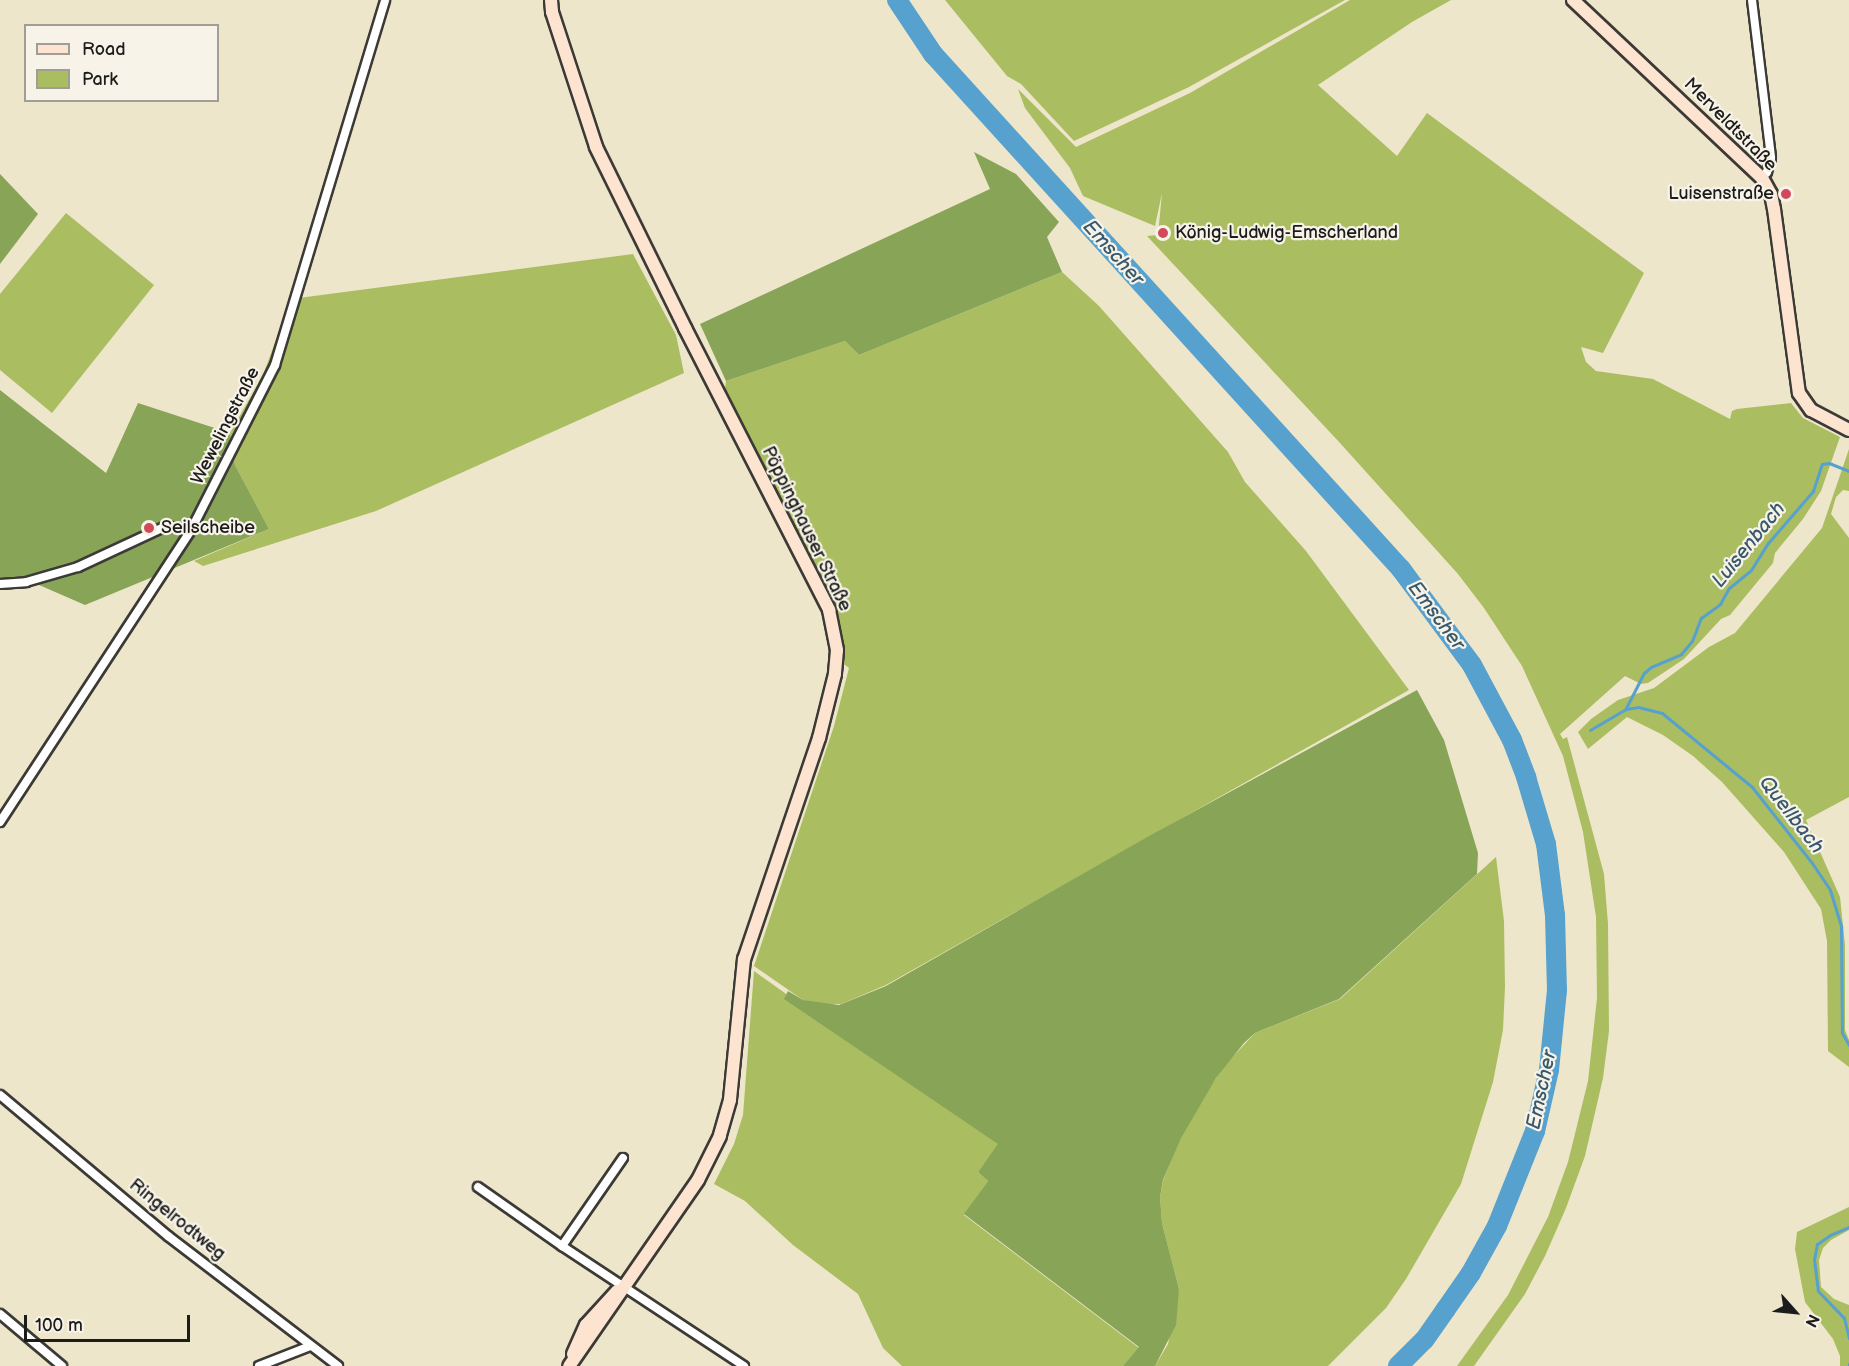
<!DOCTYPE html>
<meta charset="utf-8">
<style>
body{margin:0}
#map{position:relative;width:1849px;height:1366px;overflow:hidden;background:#eee6ca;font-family:"Balsamiq Sans",sans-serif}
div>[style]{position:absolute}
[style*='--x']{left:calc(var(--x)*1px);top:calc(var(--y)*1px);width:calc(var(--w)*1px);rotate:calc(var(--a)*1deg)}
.green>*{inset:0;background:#aabd61}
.forest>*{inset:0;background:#87a457}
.stream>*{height:3px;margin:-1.5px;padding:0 1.5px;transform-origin:1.5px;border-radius:1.5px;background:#57a1cf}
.river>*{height:20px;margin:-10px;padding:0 10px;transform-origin:10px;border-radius:10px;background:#57a1cf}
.roads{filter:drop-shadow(2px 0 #3c3a36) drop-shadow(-2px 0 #3c3a36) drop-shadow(0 2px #3c3a36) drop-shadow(0 -2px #3c3a36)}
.minor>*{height:8px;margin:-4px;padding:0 4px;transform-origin:4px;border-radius:4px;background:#fff}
.secondary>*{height:12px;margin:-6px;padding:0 6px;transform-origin:6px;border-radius:6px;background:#fde4d0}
.dots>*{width:16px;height:16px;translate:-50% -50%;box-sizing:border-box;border:3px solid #f7f3e8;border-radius:50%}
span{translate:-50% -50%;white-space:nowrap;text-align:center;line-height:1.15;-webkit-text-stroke:4.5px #f7f3e8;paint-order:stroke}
.street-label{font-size:18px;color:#1c1c1c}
.poi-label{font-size:18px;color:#1c1c1c}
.right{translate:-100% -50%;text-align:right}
.left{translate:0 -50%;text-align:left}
.water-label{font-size:20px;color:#37586d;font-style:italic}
.legend{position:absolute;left:24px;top:24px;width:195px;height:78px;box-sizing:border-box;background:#f7f3e8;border:2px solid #9f9d96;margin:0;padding:8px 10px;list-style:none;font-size:18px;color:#1c1c1c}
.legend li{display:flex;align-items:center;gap:12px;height:30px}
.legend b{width:30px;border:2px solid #9f9d96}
.north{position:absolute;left:1765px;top:1282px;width:60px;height:60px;-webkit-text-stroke:4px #f7f3e8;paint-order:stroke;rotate:117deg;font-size:16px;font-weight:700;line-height:24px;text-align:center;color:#1c1c1c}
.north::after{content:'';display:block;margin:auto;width:21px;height:27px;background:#1c1c1c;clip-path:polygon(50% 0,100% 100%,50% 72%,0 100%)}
.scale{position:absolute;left:24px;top:1315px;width:166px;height:27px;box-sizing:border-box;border:3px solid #1c1c1c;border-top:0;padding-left:8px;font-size:18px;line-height:21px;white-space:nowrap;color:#1c1c1c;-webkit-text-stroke:4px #f7f3e8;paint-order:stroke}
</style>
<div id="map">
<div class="green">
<div style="clip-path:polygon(945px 0,1345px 0,1189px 87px,1074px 141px,1021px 84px,1007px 76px)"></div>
<div style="clip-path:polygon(1350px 0,1451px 0,1412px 22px,1318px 85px,1397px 156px,1427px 113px,1644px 273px,1603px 353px,1581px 347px,1586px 362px,1596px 371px,1653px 379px,1730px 419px,1732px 411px,1737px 409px,1791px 403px,1803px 418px,1840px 437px,1821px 491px,1803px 519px,1775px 553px,1773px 563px,1730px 615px,1721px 619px,1684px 659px,1648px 683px,1641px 684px,1625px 676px,1560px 734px,1563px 739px,1567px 737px,1604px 874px,1608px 924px,1609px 1031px,1603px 1078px,1585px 1156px,1566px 1208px,1545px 1256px,1525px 1294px,1474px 1366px,1457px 1366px,1508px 1295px,1548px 1217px,1568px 1162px,1588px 1081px,1597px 998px,1596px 917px,1583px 832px,1563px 756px,1522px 666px,1484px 608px,1458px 574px,1340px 443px,1147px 236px,1158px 235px,1162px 193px,1155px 226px,1083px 196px,1070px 168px,1025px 108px,1018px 89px,1076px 147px,1190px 93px)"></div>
<div style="clip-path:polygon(66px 213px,154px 285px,52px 413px,0 370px,0 294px)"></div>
<div style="clip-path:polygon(633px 254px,676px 335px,684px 373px,376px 511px,203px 566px,194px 561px,269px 529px,235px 465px,230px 433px,263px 375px,291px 299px)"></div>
<div style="clip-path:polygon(1062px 272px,1099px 306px,1228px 452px,1245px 482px,1306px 551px,1409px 690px,886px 985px,841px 1004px,819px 1004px,803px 1000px,754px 966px,834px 726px,849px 668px,841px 662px,838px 623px,828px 593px,725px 389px,726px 381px,845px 341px,859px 355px)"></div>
<div style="clip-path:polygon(1849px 449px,1849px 491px,1843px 490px,1836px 497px,1831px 514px,1849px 538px,1849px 797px,1806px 820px,1840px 897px,1845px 945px,1845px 1030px,1849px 1040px,1849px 1067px,1828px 1051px,1827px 941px,1821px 909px,1784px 852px,1722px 782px,1693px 756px,1663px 735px,1627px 717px,1588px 749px,1578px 732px,1591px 719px,1618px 700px,1654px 688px,1709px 647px,1735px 633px,1822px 528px)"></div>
<div style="clip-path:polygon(1496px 857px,1504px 921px,1505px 987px,1503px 1030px,1493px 1082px,1461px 1184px,1406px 1279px,1386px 1308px,1328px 1366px,1155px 1366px,1168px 1344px,1179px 1289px,1162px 1223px,1160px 1197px,1163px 1181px,1180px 1138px,1206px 1092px,1227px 1063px,1255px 1033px,1340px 999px)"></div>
<div style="clip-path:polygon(754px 971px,855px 1043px,854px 1045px,863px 1052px,999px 1144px,978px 1172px,988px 1181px,964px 1215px,1139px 1348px,1123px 1366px,902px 1366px,883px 1348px,858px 1294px,793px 1245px,745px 1201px,714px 1184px,734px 1144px,743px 1115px)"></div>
<div style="clip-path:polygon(1849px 1207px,1849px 1230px,1831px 1240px,1823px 1248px,1819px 1260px,1821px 1287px,1834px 1299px,1849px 1305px,1849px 1366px,1840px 1366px,1840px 1356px,1833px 1339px,1805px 1302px,1795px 1249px,1797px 1232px)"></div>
</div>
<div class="forest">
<div style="clip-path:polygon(974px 152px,1016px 174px,1059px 222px,1047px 237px,1062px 272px,859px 355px,845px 341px,726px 381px,700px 324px,990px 189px)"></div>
<div style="clip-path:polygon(0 174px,38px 214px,0 264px)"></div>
<div style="clip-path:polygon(0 390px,106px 473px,138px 403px,230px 433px,235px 465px,269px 529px,85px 605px,23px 578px,0 578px)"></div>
<div style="clip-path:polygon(1417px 690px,1444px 740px,1478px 853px,1477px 874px,1339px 999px,1255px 1033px,1244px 1043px,1216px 1078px,1181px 1138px,1163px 1180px,1160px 1197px,1162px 1223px,1179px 1289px,1176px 1325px,1155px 1366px,1123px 1366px,1139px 1347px,964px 1214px,988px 1181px,978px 1172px,998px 1144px,784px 999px,788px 991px,803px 1000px,839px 1005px,886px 986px,1149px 836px)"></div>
</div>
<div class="stream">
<div style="--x:1626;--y:708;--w:39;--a:-63"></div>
<div style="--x:1644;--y:673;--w:9;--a:-41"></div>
<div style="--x:1651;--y:667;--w:33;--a:-23"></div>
<div style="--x:1681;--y:654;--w:17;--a:-50"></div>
<div style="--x:1692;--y:641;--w:25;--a:-69"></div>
<div style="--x:1701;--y:618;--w:24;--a:-36"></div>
<div style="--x:1720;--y:604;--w:18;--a:-61"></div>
<div style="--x:1729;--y:588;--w:28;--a:-39"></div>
<div style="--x:1751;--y:570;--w:32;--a:-58"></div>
<div style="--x:1768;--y:543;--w:69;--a:-49.1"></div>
<div style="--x:1813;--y:491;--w:28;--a:-72"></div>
<div style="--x:1822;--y:464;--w:7;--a:-8"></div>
<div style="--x:1829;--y:463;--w:22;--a:22"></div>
<div style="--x:1590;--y:730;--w:42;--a:-30.3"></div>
<div style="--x:1626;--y:709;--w:12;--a:-9"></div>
<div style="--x:1638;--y:707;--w:25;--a:14"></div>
<div style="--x:1662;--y:713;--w:117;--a:39.4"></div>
<div style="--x:1752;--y:787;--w:97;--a:51.7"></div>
<div style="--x:1812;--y:863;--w:32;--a:56"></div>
<div style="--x:1830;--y:890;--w:39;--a:73"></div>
<div style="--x:1841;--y:927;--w:106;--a:89.5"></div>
<div style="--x:1842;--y:1033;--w:14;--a:60"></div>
<div style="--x:1849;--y:1227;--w:21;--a:157"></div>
<div style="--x:1830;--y:1235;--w:16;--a:145"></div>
<div style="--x:1817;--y:1244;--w:15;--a:101"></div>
<div style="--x:1814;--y:1259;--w:32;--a:83"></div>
<div style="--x:1818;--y:1291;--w:37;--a:46"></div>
<div style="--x:1844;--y:1318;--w:21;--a:76"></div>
<div style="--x:1849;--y:1366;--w:2;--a:-90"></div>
</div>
<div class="river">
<div style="--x:897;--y:0;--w:65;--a:56.3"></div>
<div style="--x:933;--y:54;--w:696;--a:47.74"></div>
<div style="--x:1401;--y:569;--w:119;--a:53.5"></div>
<div style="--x:1472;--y:665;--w:85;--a:61.9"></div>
<div style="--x:1512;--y:740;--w:40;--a:69"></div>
<div style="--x:1526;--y:777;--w:70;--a:73.4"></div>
<div style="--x:1546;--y:844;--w:72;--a:82.8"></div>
<div style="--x:1555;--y:915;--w:75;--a:88.5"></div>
<div style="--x:1557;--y:990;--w:80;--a:95.7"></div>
<div style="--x:1549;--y:1070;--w:63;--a:102.9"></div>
<div style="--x:1535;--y:1131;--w:102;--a:111.8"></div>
<div style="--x:1497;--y:1226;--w:54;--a:119"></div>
<div style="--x:1471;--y:1273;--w:44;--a:124.8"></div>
<div style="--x:1446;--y:1309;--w:38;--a:125"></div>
<div style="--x:1424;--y:1340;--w:37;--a:135"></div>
</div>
<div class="roads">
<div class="minor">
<div style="--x:1752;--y:0;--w:159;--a:83.1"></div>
<div style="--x:1771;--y:158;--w:15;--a:106"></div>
<div style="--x:1767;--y:172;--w:8;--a:130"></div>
<div style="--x:0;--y:584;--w:26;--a:-4"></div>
<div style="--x:26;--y:582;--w:54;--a:-16.1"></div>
<div style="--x:78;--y:567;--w:97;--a:-25"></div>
<div style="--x:166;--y:526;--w:25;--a:9"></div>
<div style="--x:0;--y:822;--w:349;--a:-56.8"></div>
<div style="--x:191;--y:530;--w:185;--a:-63"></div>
<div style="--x:275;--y:365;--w:381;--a:-73.2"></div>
<div style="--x:0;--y:1095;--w:219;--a:40"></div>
<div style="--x:168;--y:1236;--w:214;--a:37.4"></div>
<div style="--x:478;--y:1187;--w:103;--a:35.1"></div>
<div style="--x:562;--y:1246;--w:218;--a:33.4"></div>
<div style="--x:562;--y:1246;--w:107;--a:-55.3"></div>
<div style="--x:0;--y:1314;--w:81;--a:40"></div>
<div style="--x:259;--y:1366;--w:55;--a:-21.4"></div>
</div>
<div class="secondary">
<div style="--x:551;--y:0;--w:12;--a:85"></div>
<div style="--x:552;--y:12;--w:142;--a:71.9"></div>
<div style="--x:596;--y:147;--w:202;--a:63.8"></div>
<div style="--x:685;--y:328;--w:317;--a:62.9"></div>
<div style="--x:829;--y:610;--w:41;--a:78.7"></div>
<div style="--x:837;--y:650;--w:24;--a:95"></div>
<div style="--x:835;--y:674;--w:66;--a:104"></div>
<div style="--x:819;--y:738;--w:233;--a:108.7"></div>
<div style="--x:744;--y:959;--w:142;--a:95.7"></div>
<div style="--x:730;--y:1100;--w:37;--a:106"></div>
<div style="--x:720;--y:1136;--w:49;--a:116.6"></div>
<div style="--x:698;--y:1180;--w:226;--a:124.7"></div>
<div style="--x:1573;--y:0;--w:260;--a:43.3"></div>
<div style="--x:1762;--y:178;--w:18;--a:61"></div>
<div style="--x:1771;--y:194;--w:15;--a:79"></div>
<div style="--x:1774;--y:209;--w:186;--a:82.3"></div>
<div style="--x:1799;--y:393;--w:21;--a:55"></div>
<div style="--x:1811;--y:410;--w:43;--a:27.8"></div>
<div style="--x:573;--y:1354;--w:32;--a:-66"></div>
<div style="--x:586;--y:1325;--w:46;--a:-47.6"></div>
</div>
</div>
<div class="dots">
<div style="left:1786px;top:194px;background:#d1495b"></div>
<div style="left:1163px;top:233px;background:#d1495b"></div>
<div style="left:149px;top:528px;background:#d1495b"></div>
</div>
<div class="street-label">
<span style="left:1730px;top:125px;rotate:45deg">Merveldtstraße</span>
<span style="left:226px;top:426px;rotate:-63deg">Wewelingstraße</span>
<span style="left:806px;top:529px;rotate:64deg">Pöppinghauser Straße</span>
<span style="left:177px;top:1220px;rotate:39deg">Ringelrodtweg</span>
</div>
<div class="poi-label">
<span class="right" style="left:1774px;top:194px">Luisenstraße</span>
<span class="left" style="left:1175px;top:233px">König-Ludwig-Emscherland</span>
<span class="left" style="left:161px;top:528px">Seilscheibe</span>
</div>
<div class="water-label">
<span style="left:1113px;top:253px;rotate:48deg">Emscher</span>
<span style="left:1749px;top:545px;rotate:-51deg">Luisenbach</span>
<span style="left:1436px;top:616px;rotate:53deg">Emscher</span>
<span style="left:1791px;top:815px;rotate:52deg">Quellbach</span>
<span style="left:1542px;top:1090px;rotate:-78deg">Emscher</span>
</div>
<ul class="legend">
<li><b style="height:8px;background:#fde4d0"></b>Road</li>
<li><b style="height:16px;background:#aabd61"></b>Park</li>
</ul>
<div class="north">N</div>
<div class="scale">100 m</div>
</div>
